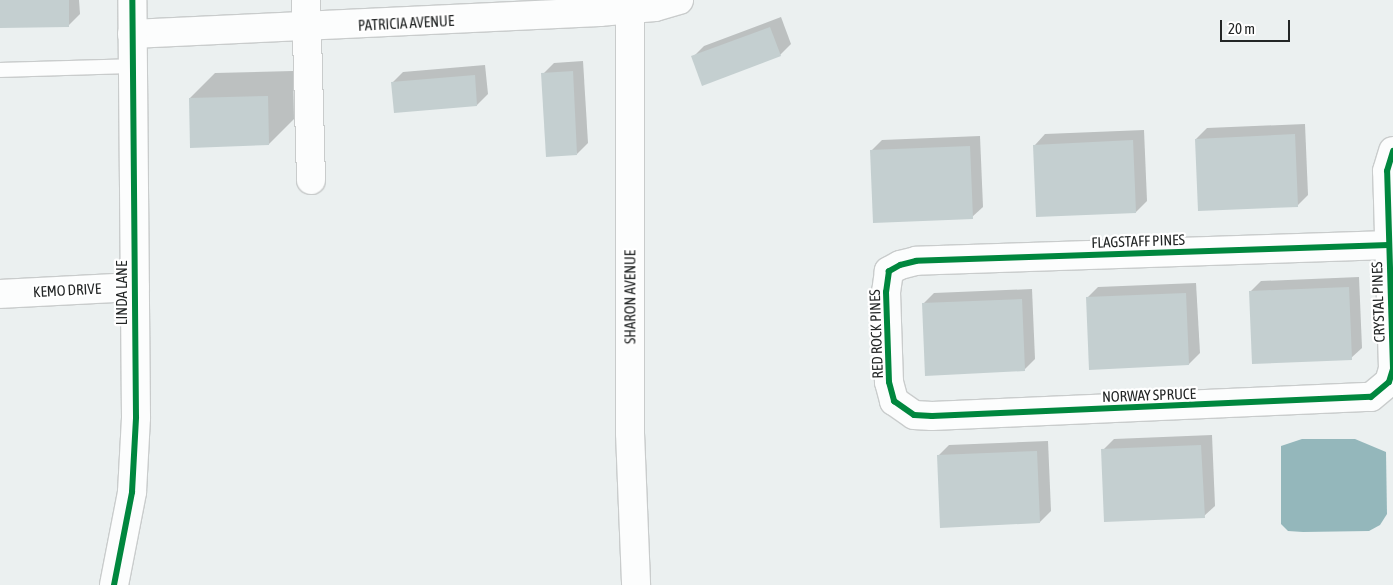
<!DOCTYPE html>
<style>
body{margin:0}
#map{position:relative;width:1393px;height:585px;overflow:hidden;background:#ebf0f0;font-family:"Asap Condensed",sans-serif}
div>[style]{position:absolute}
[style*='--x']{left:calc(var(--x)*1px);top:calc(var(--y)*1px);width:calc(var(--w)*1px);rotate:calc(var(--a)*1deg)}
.water>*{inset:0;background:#94b7bb}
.shadow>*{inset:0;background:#0003}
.building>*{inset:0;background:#c4cfd0}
.roads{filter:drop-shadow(1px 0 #c9cccc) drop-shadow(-1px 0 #c9cccc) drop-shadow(0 1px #c9cccc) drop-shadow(0 -1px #c9cccc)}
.lane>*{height:14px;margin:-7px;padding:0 7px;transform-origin:7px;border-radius:7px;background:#fcfdfd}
.street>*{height:28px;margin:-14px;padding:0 14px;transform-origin:14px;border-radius:14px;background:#fcfdfd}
.cycleway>*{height:6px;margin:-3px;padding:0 3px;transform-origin:3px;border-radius:3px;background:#00873e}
span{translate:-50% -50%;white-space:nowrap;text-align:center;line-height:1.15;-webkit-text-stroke:4.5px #fff;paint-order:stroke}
.street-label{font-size:15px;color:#232626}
.scale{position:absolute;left:1220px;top:20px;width:70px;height:22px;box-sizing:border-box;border:2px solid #232626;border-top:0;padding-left:6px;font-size:15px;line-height:18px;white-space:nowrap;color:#232626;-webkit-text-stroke:4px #fff;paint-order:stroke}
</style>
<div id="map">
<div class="water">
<div style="clip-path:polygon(1302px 439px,1355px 439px,1386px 452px,1387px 514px,1380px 525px,1369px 531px,1303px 532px,1288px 531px,1281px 524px,1281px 446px)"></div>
</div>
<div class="shadow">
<div style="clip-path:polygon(0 0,79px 0,80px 14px,69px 25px,0 27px)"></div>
<div style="clip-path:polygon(781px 17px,791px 44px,780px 55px,693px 57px,704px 46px)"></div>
<div style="clip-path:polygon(583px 61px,588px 143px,577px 154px,543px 74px,554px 63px)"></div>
<div style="clip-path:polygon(485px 65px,488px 94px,477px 105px,392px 83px,403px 72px)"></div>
<div style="clip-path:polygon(293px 71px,294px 119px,269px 144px,190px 98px,215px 73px)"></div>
<div style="clip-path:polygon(1305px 124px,1308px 195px,1297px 206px,1196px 139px,1207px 128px)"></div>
<div style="clip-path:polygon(1144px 130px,1147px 201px,1136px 212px,1035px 145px,1045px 134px)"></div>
<div style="clip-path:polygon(980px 136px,983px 207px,972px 217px,871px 151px,882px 140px)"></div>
<div style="clip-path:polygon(1359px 277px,1362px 348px,1351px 358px,1250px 292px,1261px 281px)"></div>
<div style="clip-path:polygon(1196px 283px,1200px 353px,1189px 364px,1087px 298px,1098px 287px)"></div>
<div style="clip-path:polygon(1032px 289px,1035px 359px,1024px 370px,923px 304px,934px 293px)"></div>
<div style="clip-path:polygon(1212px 435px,1215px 506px,1204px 516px,1103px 450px,1114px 439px)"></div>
<div style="clip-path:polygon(1048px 441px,1051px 511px,1040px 522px,938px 456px,949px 445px)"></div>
</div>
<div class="building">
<div style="clip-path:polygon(0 0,69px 0,69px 27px,0 28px)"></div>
<div style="clip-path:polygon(770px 27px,781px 56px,702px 86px,691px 56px)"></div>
<div style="clip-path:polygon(573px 71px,577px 155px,546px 157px,541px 73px)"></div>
<div style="clip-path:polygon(475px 75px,477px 106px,394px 113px,391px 82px)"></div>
<div style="clip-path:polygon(268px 96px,269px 145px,190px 148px,189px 98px)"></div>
<div style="clip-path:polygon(1295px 134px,1298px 207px,1198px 211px,1195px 139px)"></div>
<div style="clip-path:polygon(1133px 140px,1136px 213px,1036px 217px,1033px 145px)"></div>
<div style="clip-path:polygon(970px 146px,973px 219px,873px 223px,870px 150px)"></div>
<div style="clip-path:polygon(1349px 287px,1352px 360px,1252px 364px,1249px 291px)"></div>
<div style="clip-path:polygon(1186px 293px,1189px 365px,1089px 370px,1086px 297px)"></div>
<div style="clip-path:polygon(1022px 299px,1025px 371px,925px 376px,922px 303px)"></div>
<div style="clip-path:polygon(1201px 445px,1205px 518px,1104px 522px,1101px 449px)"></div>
<div style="clip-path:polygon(1037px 451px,1040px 523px,940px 528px,937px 455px)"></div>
</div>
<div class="roads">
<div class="lane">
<div style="--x:0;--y:70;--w:132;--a:-1.7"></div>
</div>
<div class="street">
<div style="--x:306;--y:0;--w:180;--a:88.4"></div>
<div style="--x:630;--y:10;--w:423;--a:90"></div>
<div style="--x:630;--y:433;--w:152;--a:87.7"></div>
<div style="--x:132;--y:34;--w:468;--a:-2.7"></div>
<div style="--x:599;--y:12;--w:56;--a:-5.1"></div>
<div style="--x:655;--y:7;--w:25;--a:-16"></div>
<div style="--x:1389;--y:245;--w:473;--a:178.1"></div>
<div style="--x:916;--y:261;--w:16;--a:166"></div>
<div style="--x:900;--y:265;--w:13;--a:151"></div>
<div style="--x:889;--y:271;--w:21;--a:98"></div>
<div style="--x:886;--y:292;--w:90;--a:88.1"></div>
<div style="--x:889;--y:382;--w:20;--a:75"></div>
<div style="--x:894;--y:401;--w:24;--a:35"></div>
<div style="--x:914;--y:415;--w:18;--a:3"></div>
<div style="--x:932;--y:416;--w:439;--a:-2.5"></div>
<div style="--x:1371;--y:397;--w:23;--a:-40"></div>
<div style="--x:1389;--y:382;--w:14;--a:-73"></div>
<div style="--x:1393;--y:369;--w:198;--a:-91.7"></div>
<div style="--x:1387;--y:171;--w:21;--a:-73"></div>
<div style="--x:0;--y:294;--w:135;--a:-3"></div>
<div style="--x:114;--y:585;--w:95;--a:-79"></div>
<div style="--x:132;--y:492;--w:75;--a:-86.9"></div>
<div style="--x:136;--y:417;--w:417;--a:-90.5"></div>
</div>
</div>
<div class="cycleway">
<div style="--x:1389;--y:245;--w:473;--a:178.1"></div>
<div style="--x:916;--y:261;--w:16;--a:166"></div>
<div style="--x:900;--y:265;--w:13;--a:151"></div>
<div style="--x:889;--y:271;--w:21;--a:98"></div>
<div style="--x:886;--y:292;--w:90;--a:88.1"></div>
<div style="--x:889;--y:382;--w:20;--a:75"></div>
<div style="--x:894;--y:401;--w:24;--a:35"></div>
<div style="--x:914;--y:415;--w:18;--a:3"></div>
<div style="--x:932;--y:416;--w:439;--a:-2.5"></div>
<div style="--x:1371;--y:397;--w:23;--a:-40"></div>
<div style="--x:1389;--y:382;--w:14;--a:-73"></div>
<div style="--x:1393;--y:369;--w:198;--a:-91.7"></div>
<div style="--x:1387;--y:171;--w:21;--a:-73"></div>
<div style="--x:114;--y:585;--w:95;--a:-79"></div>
<div style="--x:132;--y:492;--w:75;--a:-86.9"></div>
<div style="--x:136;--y:417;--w:417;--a:-90.5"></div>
</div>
<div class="street-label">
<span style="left:406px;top:23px;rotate:-3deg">PATRICIA AVENUE</span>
<span style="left:1138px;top:241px;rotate:-2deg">FLAGSTAFF PINES</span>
<span style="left:67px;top:290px;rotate:-3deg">KEMO DRIVE</span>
<span style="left:122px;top:293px;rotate:-90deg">LINDA LANE</span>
<span style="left:630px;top:297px;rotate:-90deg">SHARON AVENUE</span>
<span style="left:1378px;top:302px;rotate:-92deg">CRYSTAL PINES</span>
<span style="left:876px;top:334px;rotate:-92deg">RED ROCK PINES</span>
<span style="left:1149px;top:395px;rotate:-2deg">NORWAY SPRUCE</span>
</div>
<div class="scale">20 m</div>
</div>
